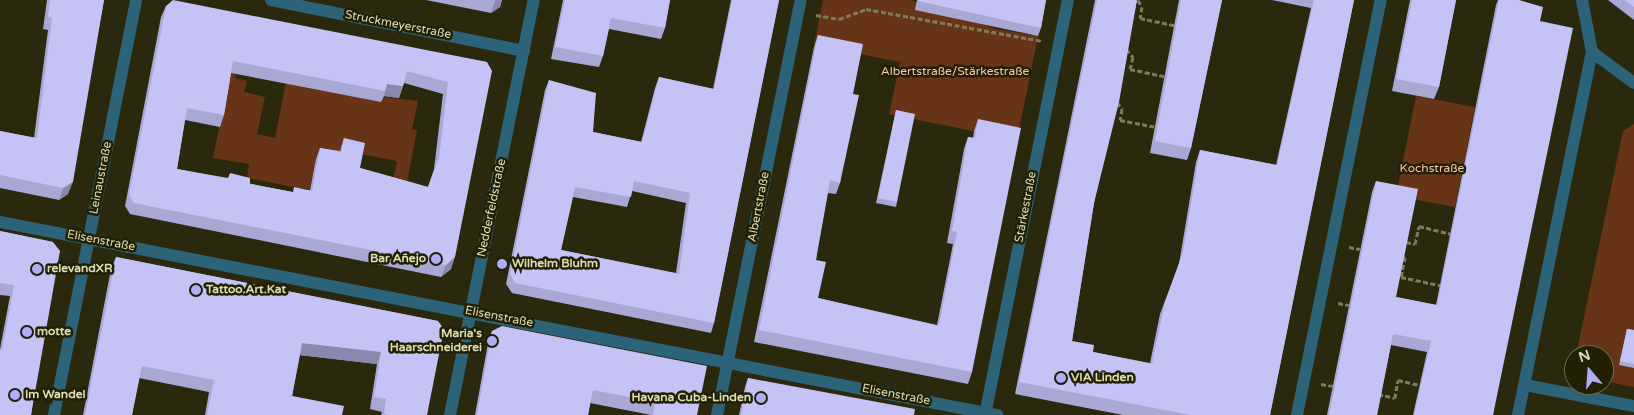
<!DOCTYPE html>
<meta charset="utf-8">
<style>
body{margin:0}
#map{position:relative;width:1634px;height:415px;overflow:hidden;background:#2a290e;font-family:"Varela Round",sans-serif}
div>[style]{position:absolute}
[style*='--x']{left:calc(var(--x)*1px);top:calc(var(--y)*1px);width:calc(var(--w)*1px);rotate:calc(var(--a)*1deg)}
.green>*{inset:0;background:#683418}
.path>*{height:3px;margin-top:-1.5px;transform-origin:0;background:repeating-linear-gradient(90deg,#7d7c5a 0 5px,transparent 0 7.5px)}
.service>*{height:12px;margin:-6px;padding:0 6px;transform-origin:6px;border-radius:6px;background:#2c6379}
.minor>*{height:12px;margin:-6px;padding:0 6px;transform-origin:6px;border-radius:6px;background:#2c6379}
.wall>*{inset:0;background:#a9a7d4}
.shaded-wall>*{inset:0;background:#8a88ac}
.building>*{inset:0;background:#c5c2f6}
.dots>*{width:14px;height:14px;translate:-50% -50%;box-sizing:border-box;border:2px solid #211f04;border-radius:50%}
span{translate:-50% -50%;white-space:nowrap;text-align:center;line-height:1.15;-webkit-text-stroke:5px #211f04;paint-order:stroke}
.street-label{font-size:12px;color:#ddddb3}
.park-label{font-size:12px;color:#fac4aa}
.poi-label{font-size:12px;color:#ddddb3;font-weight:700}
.right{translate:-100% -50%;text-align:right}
.left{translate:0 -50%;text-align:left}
.north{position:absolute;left:1564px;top:345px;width:50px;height:50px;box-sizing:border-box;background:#211f04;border:1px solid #6c6b4a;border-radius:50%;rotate:342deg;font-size:14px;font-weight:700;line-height:20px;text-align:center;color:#ddddb3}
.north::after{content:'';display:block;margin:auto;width:18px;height:22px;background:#b2adf9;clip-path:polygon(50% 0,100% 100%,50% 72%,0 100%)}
</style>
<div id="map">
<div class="green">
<div style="clip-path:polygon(823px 0,911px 0,996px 29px,1038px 36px,1017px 140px,889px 114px,900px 62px,814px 45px)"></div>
<div style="clip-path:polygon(213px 57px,236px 72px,235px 78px,247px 81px,244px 92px,265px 97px,257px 134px,275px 138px,287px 77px,304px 80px,303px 87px,325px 91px,418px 101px,412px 129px,417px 130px,406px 188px,391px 189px,397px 161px,340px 150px,337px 163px,313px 175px,309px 190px,247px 178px,249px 164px,213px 158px,225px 98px)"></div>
<div style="clip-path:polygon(1416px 96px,1475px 107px,1455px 207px,1396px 196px)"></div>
<div style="clip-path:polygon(1634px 124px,1634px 335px,1626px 333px,1619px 365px,1634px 368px,1634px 387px,1604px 381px,1604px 355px,1576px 355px,1623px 131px)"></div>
</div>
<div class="path">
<div style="--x:1138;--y:0;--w:8;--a:60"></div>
<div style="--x:1142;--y:7;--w:11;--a:100"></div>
<div style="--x:1140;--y:18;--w:35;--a:12"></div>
<div style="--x:816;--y:15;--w:23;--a:10"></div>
<div style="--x:839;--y:19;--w:29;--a:-20"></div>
<div style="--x:866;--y:9;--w:179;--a:10.3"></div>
<div style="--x:1126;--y:49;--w:11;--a:49"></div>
<div style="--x:1133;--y:57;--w:12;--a:104"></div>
<div style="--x:1130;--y:69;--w:35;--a:12"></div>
<div style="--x:1117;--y:102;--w:9;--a:54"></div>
<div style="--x:1122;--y:109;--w:11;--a:100"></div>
<div style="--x:1120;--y:120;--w:37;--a:11"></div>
<div style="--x:1406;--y:242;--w:9;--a:13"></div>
<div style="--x:1415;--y:244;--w:18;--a:-77"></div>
<div style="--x:1419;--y:226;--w:33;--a:14"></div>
<div style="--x:1349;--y:247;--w:11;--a:10"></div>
<div style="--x:1401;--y:256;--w:4;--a:14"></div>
<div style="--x:1405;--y:257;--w:20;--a:101"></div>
<div style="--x:1401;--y:277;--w:40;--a:12"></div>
<div style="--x:1338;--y:303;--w:11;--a:10"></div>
<div style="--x:1321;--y:384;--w:12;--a:9"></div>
<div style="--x:1378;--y:394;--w:17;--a:13"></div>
<div style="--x:1395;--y:398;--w:18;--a:-81"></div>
<div style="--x:1398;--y:380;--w:23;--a:13"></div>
</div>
<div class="service">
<div style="--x:1582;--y:0;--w:53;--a:79.1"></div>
<div style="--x:1525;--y:385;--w:111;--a:10.9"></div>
<div style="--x:1518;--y:415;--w:370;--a:-78.5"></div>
<div style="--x:1592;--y:52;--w:52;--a:36.4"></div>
</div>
<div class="minor">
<div style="--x:271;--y:0;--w:258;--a:11.4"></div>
<div style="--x:0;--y:222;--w:1016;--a:10.96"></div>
<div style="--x:54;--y:415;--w:423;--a:-78.8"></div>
<div style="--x:450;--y:415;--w:423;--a:-78.6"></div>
<div style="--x:717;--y:415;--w:423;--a:-78.6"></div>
<div style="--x:985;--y:415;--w:423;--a:-78.7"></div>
<div style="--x:1297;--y:415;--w:423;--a:-78.6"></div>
</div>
<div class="wall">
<div style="clip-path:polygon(47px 0,104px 0,68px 194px,59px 200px,0 188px,0 131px,34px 138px,48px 30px,43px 29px)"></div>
<div style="clip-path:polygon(426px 0,502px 0,500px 7px,491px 13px)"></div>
<div style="clip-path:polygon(563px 0,670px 0,665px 28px,661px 39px,609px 29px,603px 56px,599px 67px,551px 59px)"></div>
<div style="clip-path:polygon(evenodd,731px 0,779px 0,714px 323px,711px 333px,512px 293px,506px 284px,545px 90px,549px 80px,593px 132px,641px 142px,655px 88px,659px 77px,713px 89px,731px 0,632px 191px,686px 203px,676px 273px,561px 250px,573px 197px,627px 207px,632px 191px)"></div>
<div style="clip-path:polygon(917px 0,1046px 0,1041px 28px,1038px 36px,915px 10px)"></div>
<div style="clip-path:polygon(1095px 0,1137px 0,1094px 203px,1072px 341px,1093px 352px,1150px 363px,1160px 314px,1179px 264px,1196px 162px,1200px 150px,1276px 165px,1311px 8px,1272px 0,1354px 0,1270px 415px,1123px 415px,1015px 394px)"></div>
<div style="clip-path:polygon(1179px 0,1222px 0,1191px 148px,1187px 160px,1150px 153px)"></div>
<div style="clip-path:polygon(1410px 0,1456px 0,1439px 87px,1434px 99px,1392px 91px)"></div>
<div style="clip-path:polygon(1498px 0,1519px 0,1540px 21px,1493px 415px,1413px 415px,1427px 352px,1391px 345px,1377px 415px,1327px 415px,1372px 192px,1376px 181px,1396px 297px,1436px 305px,1496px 5px)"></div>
<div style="clip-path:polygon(1608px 0,1634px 0,1634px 20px)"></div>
<div style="clip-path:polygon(evenodd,166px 6px,487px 62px,451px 269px,441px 277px,130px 214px,125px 206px,161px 17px,166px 6px,231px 73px,381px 102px,384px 96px,399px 98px,404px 83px,443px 94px,434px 169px,428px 187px,360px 168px,344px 138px,340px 151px,320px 148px,316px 159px,310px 190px,292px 192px,177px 169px,185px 120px,220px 127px,224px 115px,231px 73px)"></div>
<div style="clip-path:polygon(818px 35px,853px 94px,840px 183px,836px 194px,828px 193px,816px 260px,818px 298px,937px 325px,953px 244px,947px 243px,964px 149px,968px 137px,973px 138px,974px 131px,978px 119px,972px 372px,968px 384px,754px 342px,814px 47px)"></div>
<div style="clip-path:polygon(896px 110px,897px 202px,896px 207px,876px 203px)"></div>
<div style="clip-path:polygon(0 231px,53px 242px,31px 415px,0 349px,10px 296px,0 295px)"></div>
<div style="clip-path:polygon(116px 257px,438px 321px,427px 415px,381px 415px,382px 412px,370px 409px,377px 364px,300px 355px,292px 396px,342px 415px,205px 415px,209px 392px,139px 378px,132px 415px,83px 415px,111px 269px)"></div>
<div style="clip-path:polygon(1627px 329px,1634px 330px,1634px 368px,1619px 365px)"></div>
<div style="clip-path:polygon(492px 331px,697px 415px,651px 415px,590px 403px,588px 415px,475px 415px,488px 343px)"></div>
<div style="clip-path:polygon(748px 378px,914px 415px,739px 415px,745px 387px)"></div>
</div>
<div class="shaded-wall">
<div style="clip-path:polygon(497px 0,502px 0,500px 7px,491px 13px,495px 1px)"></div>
<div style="clip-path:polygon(387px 84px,403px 86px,399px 98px,384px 96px)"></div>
<div style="clip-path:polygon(73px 182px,68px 194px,59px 200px,63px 188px)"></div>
<div style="clip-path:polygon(455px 257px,451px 269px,441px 277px,446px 265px)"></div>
<div style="clip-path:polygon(302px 343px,381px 352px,377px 364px,298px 355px)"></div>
</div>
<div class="building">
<div style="clip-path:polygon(50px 0,104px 0,73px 182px,63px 188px,0 175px,0 131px,37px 138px,52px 18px,48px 17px)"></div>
<div style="clip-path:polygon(evenodd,173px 0,487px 62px,492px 71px,455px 257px,446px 265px,134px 203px,129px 195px,166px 6px,173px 0,233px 61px,385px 91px,387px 84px,403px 86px,407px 71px,448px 82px,439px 158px,428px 187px,360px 168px,365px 143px,344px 138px,341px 152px,320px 148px,312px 191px,294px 187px,293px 192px,250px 184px,250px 178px,230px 173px,228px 178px,177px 169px,187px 108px,224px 115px,233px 61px)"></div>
<div style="clip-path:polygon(565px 0,670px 0,665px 28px,611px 18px,603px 56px,555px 47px)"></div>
<div style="clip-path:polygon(evenodd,732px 0,779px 0,714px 323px,515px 283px,510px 274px,549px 80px,596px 93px,593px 132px,642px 142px,659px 77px,714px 89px,732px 0,634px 181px,690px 193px,679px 274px,561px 250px,575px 187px,631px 197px,634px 181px)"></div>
<div style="clip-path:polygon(918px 0,1046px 0,1041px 28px,918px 1px)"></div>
<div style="clip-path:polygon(1097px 0,1137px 0,1119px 102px,1094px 203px,1072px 341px,1094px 345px,1093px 352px,1152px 364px,1165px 302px,1183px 252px,1200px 150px,1277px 165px,1314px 0,1354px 0,1270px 415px,1191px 415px,1019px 382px)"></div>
<div style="clip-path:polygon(1181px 0,1222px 0,1191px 148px,1155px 141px)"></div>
<div style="clip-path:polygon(1412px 0,1456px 0,1439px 87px,1396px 79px)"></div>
<div style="clip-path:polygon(1499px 0,1519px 0,1543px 7px,1540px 21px,1573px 28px,1493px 415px,1414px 415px,1431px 341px,1393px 334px,1377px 415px,1329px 415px,1376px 181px,1418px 189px,1396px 297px,1437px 305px)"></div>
<div style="clip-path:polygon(1625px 0,1634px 0,1634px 7px)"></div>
<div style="clip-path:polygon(818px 35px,863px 44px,853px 94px,859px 95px,840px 183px,830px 180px,817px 252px,816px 260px,826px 262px,818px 298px,939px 326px,957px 232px,952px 231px,968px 137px,975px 138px,978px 119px,1021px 128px,972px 372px,759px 330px)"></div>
<div style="clip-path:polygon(896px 110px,915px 114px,897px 202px,878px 198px)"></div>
<div style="clip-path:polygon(0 231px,53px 242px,60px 251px,31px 415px,0 415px,0 349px,2px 350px,14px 285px,0 283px)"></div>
<div style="clip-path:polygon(116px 257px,438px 321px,444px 329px,427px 415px,390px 415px,384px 414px,386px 399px,374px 397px,381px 352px,302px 343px,292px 396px,344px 406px,342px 415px,207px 415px,214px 380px,142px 366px,132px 415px,85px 415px)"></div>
<div style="clip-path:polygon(502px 326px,707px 366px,697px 415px,653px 415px,655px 402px,593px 390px,588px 415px,477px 415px,492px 331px)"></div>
<div style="clip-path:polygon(1627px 329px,1634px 330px,1634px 364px,1620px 361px)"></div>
<div style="clip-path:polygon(748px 378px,915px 409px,914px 415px,741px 415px)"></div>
</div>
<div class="dots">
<div style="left:436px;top:259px;background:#b2adf9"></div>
<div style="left:502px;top:264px;background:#b2adf9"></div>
<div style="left:37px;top:269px;background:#b2adf9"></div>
<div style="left:196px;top:290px;background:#b2adf9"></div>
<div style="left:27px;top:332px;background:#b2adf9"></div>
<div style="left:492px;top:341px;background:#b2adf9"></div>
<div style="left:1061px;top:378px;background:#b2adf9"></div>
<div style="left:15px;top:395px;background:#b2adf9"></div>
<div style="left:761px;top:398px;background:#b2adf9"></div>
</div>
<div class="street-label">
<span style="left:398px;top:25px;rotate:11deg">Struckmeyerstraße</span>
<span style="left:101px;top:178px;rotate:-79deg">Leinaustraße</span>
<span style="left:759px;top:207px;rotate:-79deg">Albertstraße</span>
<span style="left:1026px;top:207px;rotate:-79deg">Stärkestraße</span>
<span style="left:492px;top:208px;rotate:-78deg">Nedderfeldstraße</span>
<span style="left:101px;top:241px;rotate:11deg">Elisenstraße</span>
<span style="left:499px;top:317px;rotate:11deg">Elisenstraße</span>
<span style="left:896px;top:395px;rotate:11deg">Elisenstraße</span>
</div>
<div class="park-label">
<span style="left:955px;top:72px">Albertstraße/Stärkestraße</span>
<span style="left:1432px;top:169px">Kochstraße</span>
</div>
<div class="poi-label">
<span class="right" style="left:426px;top:259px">Bar Añejo</span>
<span class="left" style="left:512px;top:264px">Wilhelm Bluhm</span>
<span class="left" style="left:47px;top:269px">relevandXR</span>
<span class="left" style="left:206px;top:290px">Tattoo.Art.Kat</span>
<span class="left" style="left:37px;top:332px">motte</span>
<span class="right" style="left:482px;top:341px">Maria's<br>Haarschneiderei</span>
<span class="left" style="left:1071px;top:378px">VIA Linden</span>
<span class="left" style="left:25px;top:395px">Im Wandel</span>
<span class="right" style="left:751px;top:398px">Havana Cuba-Linden</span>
</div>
<div class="north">N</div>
</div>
